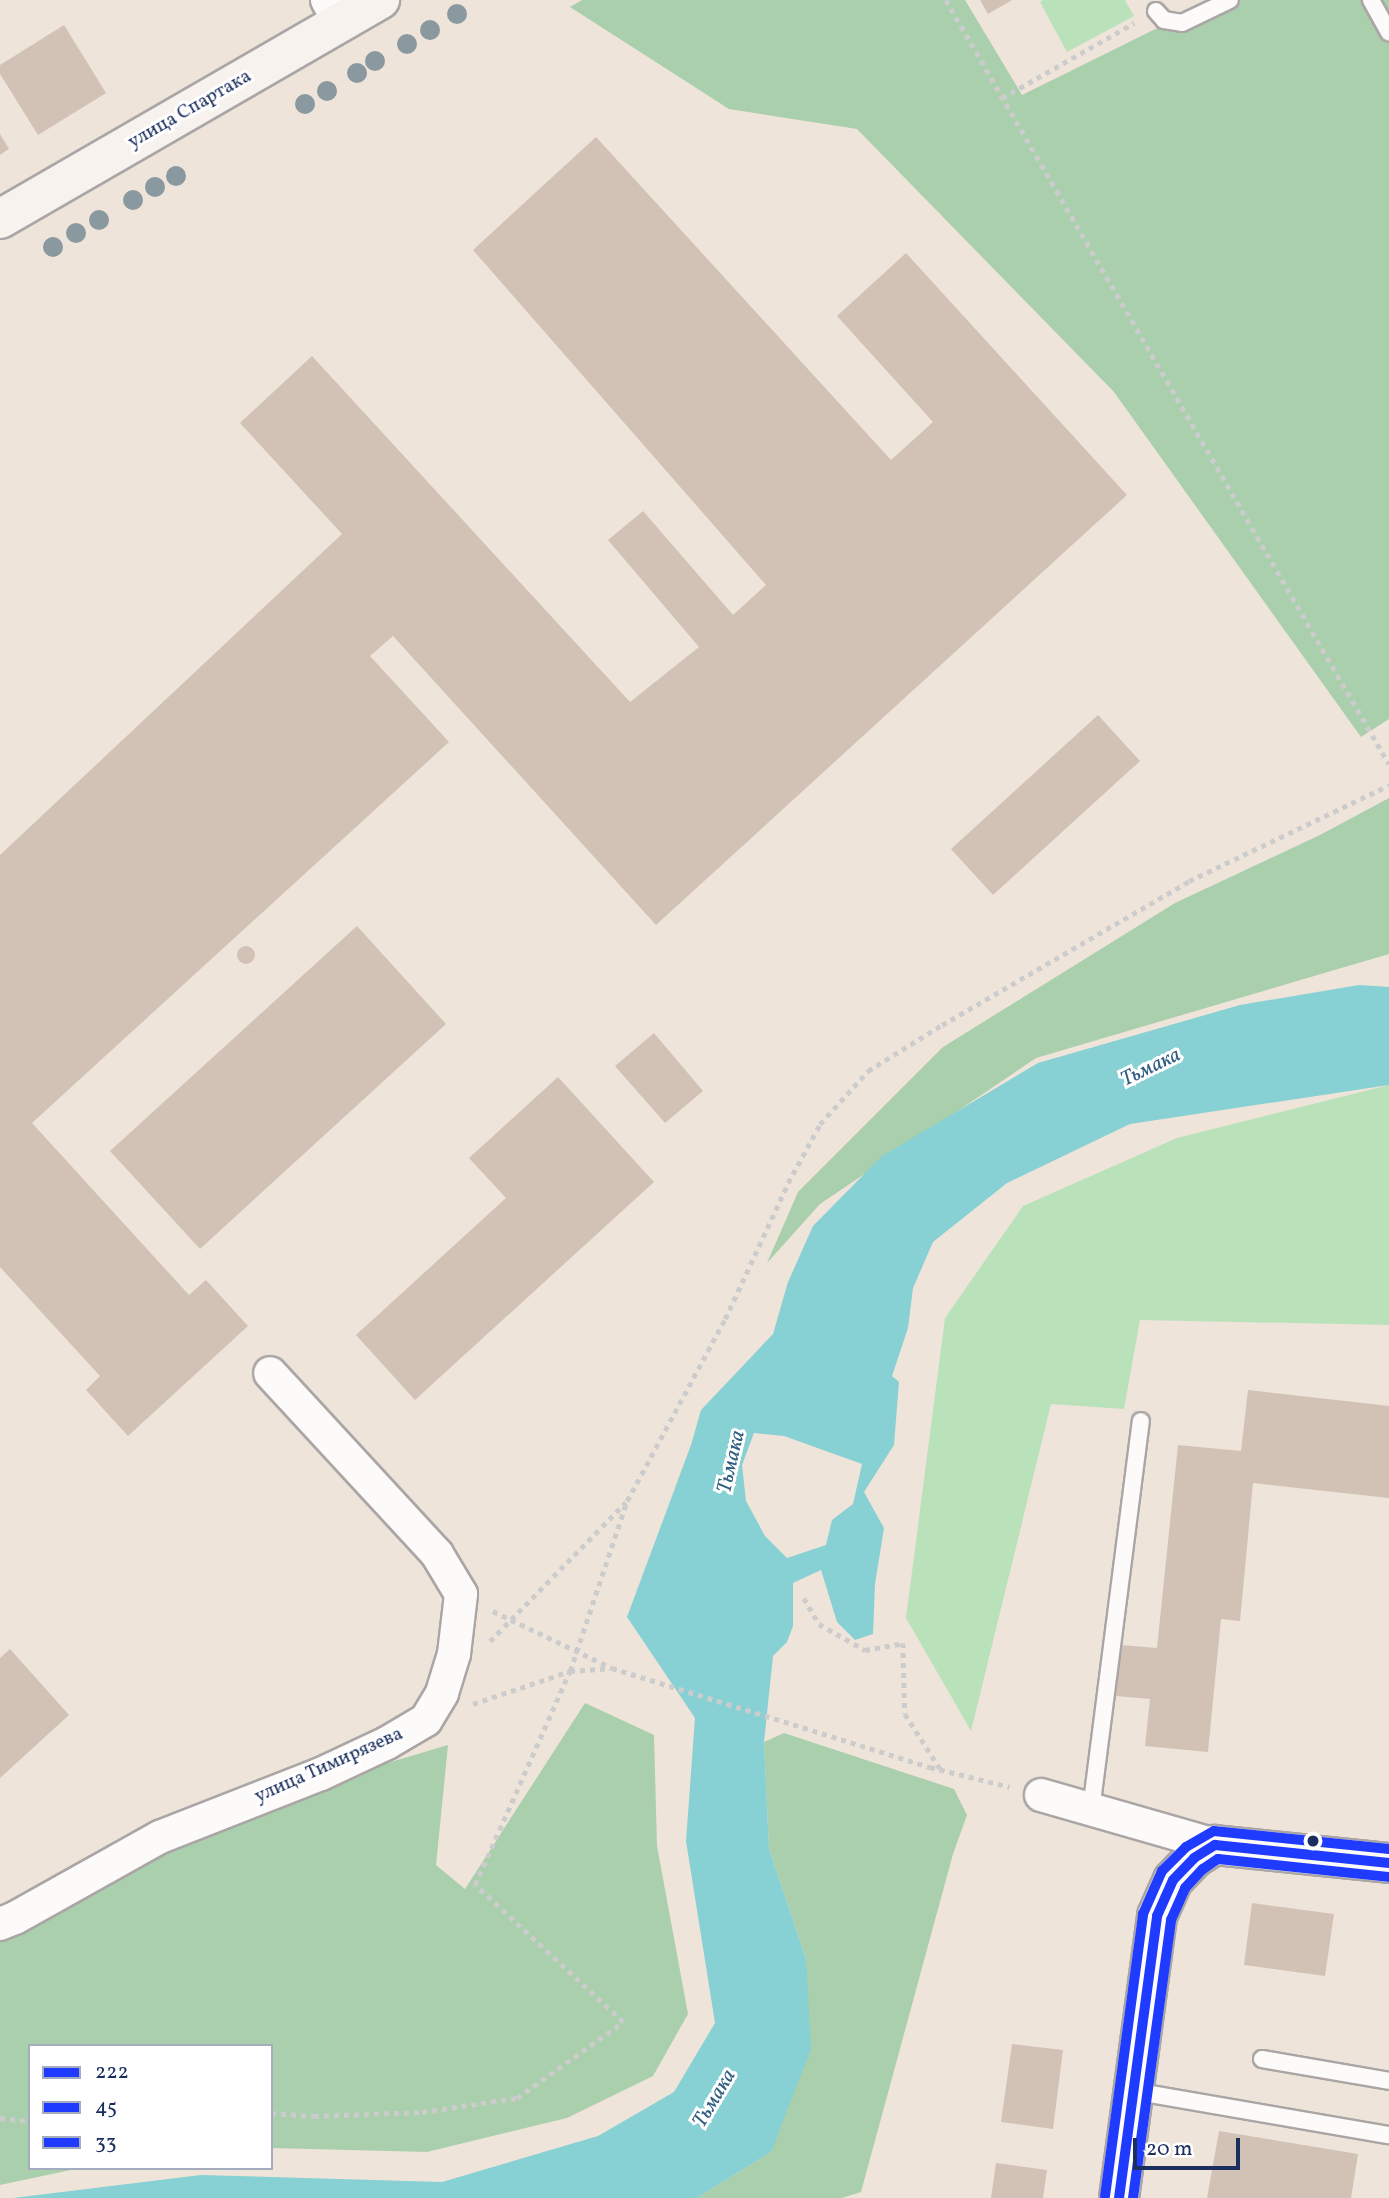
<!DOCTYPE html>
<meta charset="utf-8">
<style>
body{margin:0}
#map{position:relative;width:1389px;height:2198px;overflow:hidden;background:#efe4d9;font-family:Vollkorn,serif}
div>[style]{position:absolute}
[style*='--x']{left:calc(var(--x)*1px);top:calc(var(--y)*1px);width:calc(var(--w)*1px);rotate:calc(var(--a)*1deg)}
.green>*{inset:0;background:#b9e2bb}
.forest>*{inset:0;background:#aacfac}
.water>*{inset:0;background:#87d0d3}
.building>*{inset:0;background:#d1c2b5}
.round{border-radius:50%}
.path>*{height:4.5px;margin-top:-2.25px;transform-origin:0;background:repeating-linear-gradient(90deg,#cdcccd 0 5px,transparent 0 10px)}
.roads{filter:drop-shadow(2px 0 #aaa6a6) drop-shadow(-2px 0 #aaa6a6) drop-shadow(0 2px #aaa6a6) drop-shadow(0 -2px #aaa6a6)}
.service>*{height:16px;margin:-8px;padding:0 8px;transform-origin:8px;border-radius:8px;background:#fdfbf9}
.minor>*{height:32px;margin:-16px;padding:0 16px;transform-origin:16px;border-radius:16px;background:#fdfbf9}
.tertiary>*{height:38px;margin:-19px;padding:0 19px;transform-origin:19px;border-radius:19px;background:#fdfbf9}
.secondary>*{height:38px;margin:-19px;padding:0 19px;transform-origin:19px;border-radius:19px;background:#f7f2ee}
.bus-1>*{height:10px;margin:-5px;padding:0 5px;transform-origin:5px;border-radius:5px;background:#1f3bff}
.bus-2>*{height:10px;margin:-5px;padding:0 5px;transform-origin:5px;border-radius:5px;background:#1f3bff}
.bus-3>*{height:10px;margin:-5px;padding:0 5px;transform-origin:5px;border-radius:5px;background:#1f3bff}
.trees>*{width:20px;height:20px;margin:-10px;border-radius:50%;background:#8a999f}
.dots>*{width:19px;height:19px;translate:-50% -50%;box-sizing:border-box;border:4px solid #fff;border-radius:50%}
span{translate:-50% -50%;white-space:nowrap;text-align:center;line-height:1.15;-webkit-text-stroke:6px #fff;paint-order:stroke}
.street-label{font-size:19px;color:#1b2f5e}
.water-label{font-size:21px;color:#2e5d80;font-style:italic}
.legend{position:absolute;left:28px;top:2044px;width:245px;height:126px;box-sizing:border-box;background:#fff;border:2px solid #a4acbf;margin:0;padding:9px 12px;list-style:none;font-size:21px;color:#1b2f5e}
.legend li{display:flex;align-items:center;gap:14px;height:35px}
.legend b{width:35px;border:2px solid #a4acbf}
.scale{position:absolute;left:1133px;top:2138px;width:107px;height:32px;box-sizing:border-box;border:4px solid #1b2f5e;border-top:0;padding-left:9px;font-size:21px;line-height:24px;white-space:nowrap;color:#1b2f5e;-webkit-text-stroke:5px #fff;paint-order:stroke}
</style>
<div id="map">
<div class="green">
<div style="clip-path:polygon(1043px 0,1125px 0,1134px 16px,1067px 52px,1040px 2px)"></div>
<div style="clip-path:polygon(1389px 1085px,1389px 1325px,1140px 1320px,1124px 1409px,1051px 1404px,971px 1731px,906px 1618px,945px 1318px,1023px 1206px,1177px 1138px)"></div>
</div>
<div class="forest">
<div style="clip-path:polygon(582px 0,965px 0,1022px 95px,1214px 0,1389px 0,1389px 719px,1361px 737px,1114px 392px,857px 129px,729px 109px,570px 7px)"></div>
<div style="clip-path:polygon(1389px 798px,1389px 954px,1036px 1058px,820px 1204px,767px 1263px,798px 1192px,943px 1047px,1175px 903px,1320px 835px)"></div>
<div style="clip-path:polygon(585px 1703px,654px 1735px,657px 1846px,688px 2014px,653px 2076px,567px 2118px,427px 2152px,271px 2148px,271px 2046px,30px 2046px,30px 2168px,80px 2168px,0 2185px,0 1913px,330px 1780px,448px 1745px,436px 1865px,465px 1889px)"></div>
<div style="clip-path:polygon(784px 1733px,954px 1789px,967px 1815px,953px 1854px,861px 2192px,842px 2198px,697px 2198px,771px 2152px,806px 1959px,769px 1849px,764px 1742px)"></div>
</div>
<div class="water">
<div style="clip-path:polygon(evenodd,1359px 985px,1389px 987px,1389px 1085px,1130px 1124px,1007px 1183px,933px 1242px,913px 1288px,908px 1328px,892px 1376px,899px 1382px,894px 1445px,864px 1492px,884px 1528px,875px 1584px,873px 1634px,855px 1640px,837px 1622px,821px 1570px,793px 1583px,793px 1626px,787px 1642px,773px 1656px,764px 1742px,769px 1849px,806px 1959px,811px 2049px,771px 2152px,697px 2198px,13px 2198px,201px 2175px,442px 2182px,598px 2136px,674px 2092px,715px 2023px,686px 1841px,695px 1718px,627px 1617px,691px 1445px,701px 1410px,773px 1334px,788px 1282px,813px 1226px,882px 1156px,1038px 1063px,1240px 1005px,1359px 985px,754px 1433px,784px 1436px,862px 1464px,853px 1504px,832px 1520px,826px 1545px,787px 1558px,765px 1536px,746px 1501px,742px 1465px,754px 1433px)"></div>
</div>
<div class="building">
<div style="clip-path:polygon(980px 0,1012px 0,988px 14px)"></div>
<div style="clip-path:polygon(64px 25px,106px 93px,38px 135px,0 74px,0 65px)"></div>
<div style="clip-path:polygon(0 134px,9px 149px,0 155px)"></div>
<div style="clip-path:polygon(596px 137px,891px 460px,933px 422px,837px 316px,906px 253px,1127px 495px,656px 925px,393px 636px,370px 656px,449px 742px,32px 1123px,189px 1295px,206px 1280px,248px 1326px,128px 1436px,86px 1390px,100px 1376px,0 1267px,0 855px,342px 534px,240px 423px,312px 356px,630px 702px,699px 647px,608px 540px,643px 511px,733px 615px,766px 585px,473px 250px)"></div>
<div style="clip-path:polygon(1098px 715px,1140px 761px,993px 895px,951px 849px)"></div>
<div style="clip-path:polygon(357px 926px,446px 1024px,200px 1249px,110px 1151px)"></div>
<div class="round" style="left:237px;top:946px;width:18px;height:18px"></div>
<div style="clip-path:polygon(654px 1033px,703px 1091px,665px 1123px,615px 1066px)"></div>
<div style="clip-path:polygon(558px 1077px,654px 1182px,415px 1400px,356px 1335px,506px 1198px,469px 1158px)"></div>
<div style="clip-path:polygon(1248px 1390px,1389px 1406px,1389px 1498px,1253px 1483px,1240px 1621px,1221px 1619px,1208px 1752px,1145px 1746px,1150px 1699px,1116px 1696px,1121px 1645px,1157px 1648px,1178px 1445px,1241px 1451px)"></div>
<div style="clip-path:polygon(10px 1649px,69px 1715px,0 1778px,0 1658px)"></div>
<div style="clip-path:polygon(1252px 1903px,1334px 1914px,1325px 1976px,1244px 1965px)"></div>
<div style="clip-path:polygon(1012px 2044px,1063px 2050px,1053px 2129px,1001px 2122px)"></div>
<div style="clip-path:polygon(1219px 2131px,1358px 2154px,1351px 2198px,1207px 2198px)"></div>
<div style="clip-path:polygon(996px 2163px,1047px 2170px,1043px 2198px,991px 2198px)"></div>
</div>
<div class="path">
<div style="--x:946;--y:0;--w:883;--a:59.89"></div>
<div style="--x:1002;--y:98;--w:152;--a:-29.6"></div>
<div style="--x:804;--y:1598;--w:30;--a:60"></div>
<div style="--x:819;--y:1624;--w:53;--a:29.5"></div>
<div style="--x:865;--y:1650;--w:39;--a:-10"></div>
<div style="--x:903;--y:1643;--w:71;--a:88.4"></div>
<div style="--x:905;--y:1714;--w:67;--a:57.3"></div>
<div style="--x:493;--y:1611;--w:132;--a:25.6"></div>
<div style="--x:612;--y:1668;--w:333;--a:17.3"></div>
<div style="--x:930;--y:1767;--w:82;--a:14"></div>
<div style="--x:490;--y:1641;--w:194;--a:-45.6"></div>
<div style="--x:473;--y:1704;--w:102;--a:-18.8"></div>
<div style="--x:570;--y:1671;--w:39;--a:-4"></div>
<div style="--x:271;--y:2113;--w:43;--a:4"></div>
<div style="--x:314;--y:2116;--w:108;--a:-2.1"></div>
<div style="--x:422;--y:2112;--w:96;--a:-8.4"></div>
<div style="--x:517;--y:2098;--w:130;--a:-35.6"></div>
<div style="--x:623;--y:2022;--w:202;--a:-137.2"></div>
<div style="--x:475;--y:1885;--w:234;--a:-66.1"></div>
<div style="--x:570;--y:1671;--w:179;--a:-71.5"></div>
<div style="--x:627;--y:1501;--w:207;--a:-61.7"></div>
<div style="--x:725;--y:1319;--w:150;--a:-65.1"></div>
<div style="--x:788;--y:1183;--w:67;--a:-61.5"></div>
<div style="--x:820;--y:1124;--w:72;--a:-47.8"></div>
<div style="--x:868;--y:1071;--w:87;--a:-31.9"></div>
<div style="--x:942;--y:1025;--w:286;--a:-30.2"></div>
<div style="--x:1189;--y:881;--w:222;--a:-25.6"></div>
<div style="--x:0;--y:2118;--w:30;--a:6"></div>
</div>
<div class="roads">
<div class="service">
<div style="--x:1371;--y:0;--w:37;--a:61"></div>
<div style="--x:1156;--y:11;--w:12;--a:48"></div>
<div style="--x:1164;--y:20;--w:18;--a:9"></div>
<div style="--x:1182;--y:23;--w:53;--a:-25.6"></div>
<div style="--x:1091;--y:1810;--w:392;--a:-82.7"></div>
<div style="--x:1262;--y:2059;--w:129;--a:9.8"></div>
<div style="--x:1133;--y:2091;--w:260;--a:9.8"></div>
</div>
<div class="minor">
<div style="--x:327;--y:0;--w:26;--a:61"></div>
<div style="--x:1041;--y:1795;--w:181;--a:16"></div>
<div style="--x:0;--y:1924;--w:16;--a:-22"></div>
<div style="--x:15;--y:1918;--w:166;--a:-29.2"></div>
<div style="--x:160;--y:1837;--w:173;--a:-21.4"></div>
<div style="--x:321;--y:1774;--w:73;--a:-25.2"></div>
<div style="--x:387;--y:1743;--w:45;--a:-30.5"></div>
<div style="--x:426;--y:1720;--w:31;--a:-59"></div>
<div style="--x:442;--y:1693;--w:41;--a:-72.9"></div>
<div style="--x:454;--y:1654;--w:60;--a:-83.3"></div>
<div style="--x:461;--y:1594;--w:47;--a:-121"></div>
<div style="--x:437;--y:1554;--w:246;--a:-132.7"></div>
</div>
<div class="tertiary">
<div style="--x:1119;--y:2198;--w:285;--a:-82.3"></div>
<div style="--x:1157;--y:1916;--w:39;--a:-66"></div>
<div style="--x:1173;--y:1880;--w:30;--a:-46"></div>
<div style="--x:1194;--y:1858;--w:25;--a:-32"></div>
<div style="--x:1215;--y:1845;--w:175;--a:5.9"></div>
</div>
<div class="secondary">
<div style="--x:0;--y:219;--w:439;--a:-30"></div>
</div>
</div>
<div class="bus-1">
<div style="--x:1119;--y:2198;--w:285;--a:-82.3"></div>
<div style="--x:1157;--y:1916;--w:39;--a:-66"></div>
<div style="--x:1173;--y:1880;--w:30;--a:-46"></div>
<div style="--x:1194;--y:1858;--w:25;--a:-32"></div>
<div style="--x:1215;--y:1845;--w:175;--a:5.9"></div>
</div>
<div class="bus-2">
<div style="--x:1133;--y:2198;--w:281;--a:-82.2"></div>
<div style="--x:1171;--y:1920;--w:35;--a:-66"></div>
<div style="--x:1185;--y:1888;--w:26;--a:-47"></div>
<div style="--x:1203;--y:1869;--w:18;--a:-34"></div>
<div style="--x:1218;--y:1859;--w:171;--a:6"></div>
</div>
<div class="bus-3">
<div style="--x:1105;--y:2196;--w:285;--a:-82.3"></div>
<div style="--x:1143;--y:1914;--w:47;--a:-66.2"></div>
<div style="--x:1162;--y:1871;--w:34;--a:-45"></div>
<div style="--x:1186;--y:1847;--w:32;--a:-30"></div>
<div style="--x:1214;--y:1831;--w:176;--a:5.9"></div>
</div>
<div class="trees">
<div style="left:457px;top:14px"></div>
<div style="left:430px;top:30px"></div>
<div style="left:407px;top:44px"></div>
<div style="left:375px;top:61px"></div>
<div style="left:357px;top:73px"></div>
<div style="left:327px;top:91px"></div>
<div style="left:305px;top:104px"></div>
<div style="left:176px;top:176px"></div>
<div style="left:155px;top:187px"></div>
<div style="left:133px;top:200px"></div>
<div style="left:99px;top:220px"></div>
<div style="left:76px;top:233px"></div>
<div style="left:53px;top:247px"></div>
</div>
<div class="dots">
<div style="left:1313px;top:1841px;background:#1b2f5e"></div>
</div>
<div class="street-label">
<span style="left:190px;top:110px;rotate:-30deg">улица Спартака</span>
<span style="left:329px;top:1766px;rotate:-24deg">улица Тимирязева</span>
</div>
<div class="water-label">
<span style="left:1151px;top:1068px;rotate:-26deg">Тьмака</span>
<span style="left:732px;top:1462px;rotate:-77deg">Тьмака</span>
<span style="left:715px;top:2099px;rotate:-59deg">Тьмака</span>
</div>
<ul class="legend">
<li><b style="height:9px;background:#1f3bff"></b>222</li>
<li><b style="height:9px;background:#1f3bff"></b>45</li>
<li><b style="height:9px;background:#1f3bff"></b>33</li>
</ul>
<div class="scale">20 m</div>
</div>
